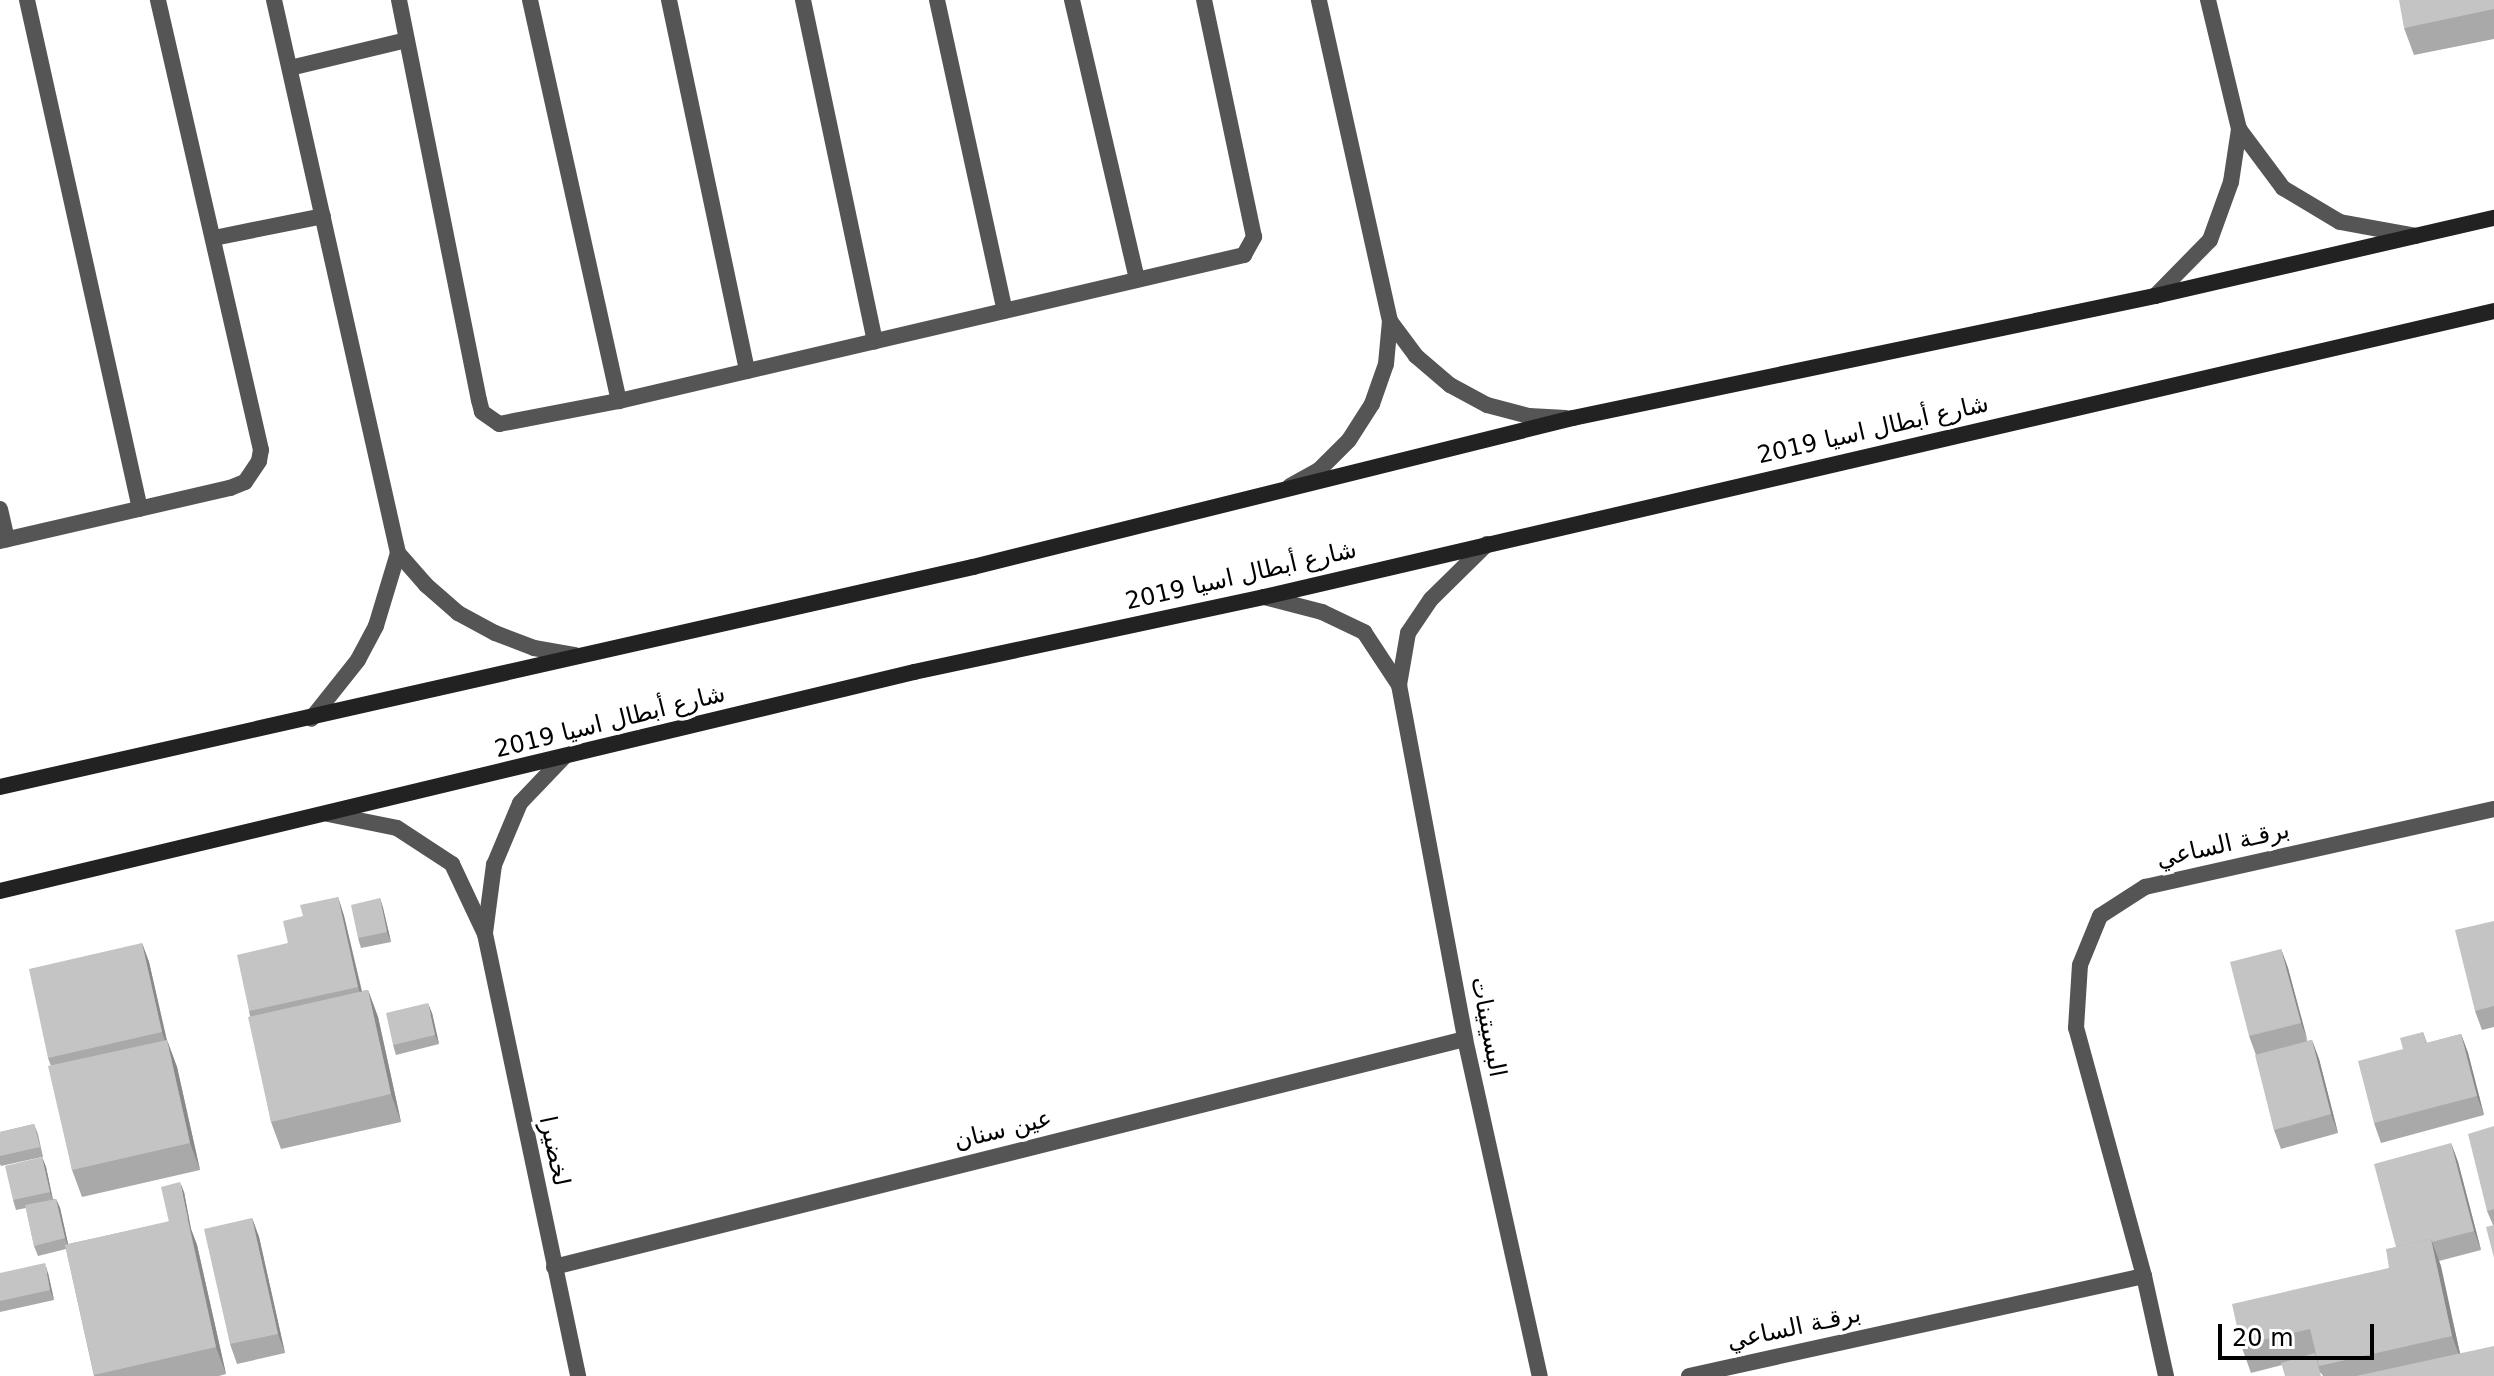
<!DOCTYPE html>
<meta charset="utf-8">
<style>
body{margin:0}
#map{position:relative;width:2494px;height:1376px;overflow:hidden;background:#fff;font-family:"DejaVu Sans","Noto Sans Arabic",sans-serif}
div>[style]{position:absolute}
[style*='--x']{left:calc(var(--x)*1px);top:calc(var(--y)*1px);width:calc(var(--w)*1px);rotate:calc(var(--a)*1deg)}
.service>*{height:16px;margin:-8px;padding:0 8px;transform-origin:8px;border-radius:8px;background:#555}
.minor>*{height:16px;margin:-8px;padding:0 8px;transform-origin:8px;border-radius:8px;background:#555}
.secondary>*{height:16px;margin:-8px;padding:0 8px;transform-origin:8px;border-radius:8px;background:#222}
.wall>*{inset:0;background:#a9a9a9}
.shaded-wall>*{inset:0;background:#898989}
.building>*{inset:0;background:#c4c4c4}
span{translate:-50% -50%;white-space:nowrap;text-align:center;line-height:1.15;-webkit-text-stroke:7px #fff;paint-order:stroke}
.street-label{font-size:24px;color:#000}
.scale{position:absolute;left:2218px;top:1324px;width:156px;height:36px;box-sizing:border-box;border:4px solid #000;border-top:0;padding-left:10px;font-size:24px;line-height:28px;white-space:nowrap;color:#000;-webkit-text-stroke:6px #fff;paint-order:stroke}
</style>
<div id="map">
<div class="service">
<div style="--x:27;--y:0;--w:521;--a:77.48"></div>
<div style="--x:274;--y:0;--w:567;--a:77.36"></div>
<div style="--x:398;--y:553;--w:76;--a:106.8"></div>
<div style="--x:376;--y:626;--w:38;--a:118"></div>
<div style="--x:358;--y:660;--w:75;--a:128.5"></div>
<div style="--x:399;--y:0;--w:408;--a:78.7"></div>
<div style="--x:479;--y:400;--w:12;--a:76"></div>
<div style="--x:482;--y:412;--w:21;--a:35"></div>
<div style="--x:499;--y:424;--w:122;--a:-10.9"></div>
<div style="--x:619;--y:401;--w:642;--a:-13.15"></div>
<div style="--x:1244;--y:255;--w:21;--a:-61"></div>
<div style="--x:1254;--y:237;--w:242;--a:-101.9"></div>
<div style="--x:530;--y:0;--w:411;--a:77.5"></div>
<div style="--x:669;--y:0;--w:379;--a:78.1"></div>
<div style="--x:803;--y:0;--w:349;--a:78.1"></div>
<div style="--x:937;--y:0;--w:318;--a:77.7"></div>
<div style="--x:1072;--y:0;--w:287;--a:76.9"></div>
<div style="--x:290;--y:68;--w:120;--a:-13.5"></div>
<div style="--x:2239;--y:129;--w:74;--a:53.3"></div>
<div style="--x:2283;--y:188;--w:66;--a:30.8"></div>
<div style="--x:2340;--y:222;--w:77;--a:10.4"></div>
<div style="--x:214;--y:238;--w:111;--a:-11.4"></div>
<div style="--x:2155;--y:296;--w:78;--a:-45.5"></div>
<div style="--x:2210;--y:240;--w:62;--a:-70.1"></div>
<div style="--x:2231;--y:182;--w:54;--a:-81.4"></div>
<div style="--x:2239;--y:129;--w:133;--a:-103.5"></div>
<div style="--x:1390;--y:321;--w:44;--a:53.4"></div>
<div style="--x:1416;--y:356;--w:45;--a:40.5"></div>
<div style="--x:1450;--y:385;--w:42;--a:28.4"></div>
<div style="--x:1487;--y:405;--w:43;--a:14.7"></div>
<div style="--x:1529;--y:416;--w:37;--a:3"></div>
<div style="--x:1290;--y:486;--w:33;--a:-29"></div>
<div style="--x:1319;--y:470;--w:42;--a:-45"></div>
<div style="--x:1349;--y:440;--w:43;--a:-57.4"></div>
<div style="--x:1372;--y:404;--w:42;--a:-70.7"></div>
<div style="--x:1386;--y:364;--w:43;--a:-84.7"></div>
<div style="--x:1390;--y:321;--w:329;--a:-102.5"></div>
<div style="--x:0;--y:509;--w:31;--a:77"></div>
<div style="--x:0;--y:541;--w:236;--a:-13"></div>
<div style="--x:230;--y:488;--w:16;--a:-22"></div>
<div style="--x:245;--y:482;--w:25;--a:-56"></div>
<div style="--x:259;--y:461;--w:11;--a:-80"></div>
<div style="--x:261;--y:450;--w:462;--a:-102.9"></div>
<div style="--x:398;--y:553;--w:43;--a:48.8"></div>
<div style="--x:426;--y:585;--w:43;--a:41.2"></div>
<div style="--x:458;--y:613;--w:42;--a:28.4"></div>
<div style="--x:495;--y:633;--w:42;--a:21"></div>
<div style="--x:534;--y:648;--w:42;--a:9.7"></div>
</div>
<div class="minor">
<div style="--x:1487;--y:544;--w:78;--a:135.5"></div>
<div style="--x:1431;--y:599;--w:41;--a:124.1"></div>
<div style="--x:1408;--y:633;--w:53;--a:99.8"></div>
<div style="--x:1399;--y:685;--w:360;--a:79.4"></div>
<div style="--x:1465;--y:1039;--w:345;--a:77.5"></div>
<div style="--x:1264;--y:597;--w:60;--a:14.5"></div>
<div style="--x:1322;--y:612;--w:47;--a:25.5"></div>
<div style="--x:1364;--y:632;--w:64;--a:56.6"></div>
<div style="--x:328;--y:814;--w:70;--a:11.5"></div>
<div style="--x:397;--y:828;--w:66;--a:33.2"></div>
<div style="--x:452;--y:864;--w:77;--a:64.8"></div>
<div style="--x:485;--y:934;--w:452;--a:78.1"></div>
<div style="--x:485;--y:933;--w:69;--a:-82.5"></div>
<div style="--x:494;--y:865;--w:67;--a:-67.2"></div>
<div style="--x:520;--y:803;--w:62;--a:-46.3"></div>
<div style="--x:554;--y:1267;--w:939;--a:-14.05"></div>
<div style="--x:1689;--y:1376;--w:466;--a:-12.4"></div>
<div style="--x:2166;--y:1376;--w:102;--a:-102.4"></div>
<div style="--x:2144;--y:1276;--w:257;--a:-105.3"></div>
<div style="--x:2076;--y:1028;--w:63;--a:-86.4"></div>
<div style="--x:2080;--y:965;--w:53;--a:-67.8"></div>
<div style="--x:2100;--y:916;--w:54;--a:-32.8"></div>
<div style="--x:2145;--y:887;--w:358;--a:-12.6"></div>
</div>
<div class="secondary">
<div style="--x:0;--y:787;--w:998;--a:-12.74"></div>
<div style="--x:973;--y:567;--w:618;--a:-13.95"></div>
<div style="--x:1573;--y:418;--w:595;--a:-11.84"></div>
<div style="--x:2155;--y:296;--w:348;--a:-13"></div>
<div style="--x:0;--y:891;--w:940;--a:-13.47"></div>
<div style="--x:914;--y:672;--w:358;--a:-12.1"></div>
<div style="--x:1264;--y:597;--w:1263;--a:-13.09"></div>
</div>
<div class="wall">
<div style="clip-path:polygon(2494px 0,2494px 39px,2414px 55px,2404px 28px)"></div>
<div style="clip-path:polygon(338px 897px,344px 916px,362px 991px,368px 990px,378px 1017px,401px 1122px,281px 1149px,271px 1122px,249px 1011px,303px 916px)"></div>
<div style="clip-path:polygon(380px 898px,383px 908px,391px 942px,361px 948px,358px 938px)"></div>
<div style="clip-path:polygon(2494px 921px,2494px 1027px,2482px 1030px,2475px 1011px)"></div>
<div style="clip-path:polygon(142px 943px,149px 962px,167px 1040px,177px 1067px,200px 1170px,82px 1197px,72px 1170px,51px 1066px,48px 1058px)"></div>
<div style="clip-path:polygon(2281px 949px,2288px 968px,2307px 1041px,2312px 1040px,2319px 1059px,2338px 1133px,2281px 1149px,2274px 1130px,2256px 1055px,2249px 1036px)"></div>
<div style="clip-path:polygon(432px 1013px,439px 1044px,396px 1055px,393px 1045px)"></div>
<div style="clip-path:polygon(2423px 1032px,2427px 1043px,2461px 1034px,2468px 1053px,2484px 1115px,2381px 1143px,2374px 1123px,2403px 1049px)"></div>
<div style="clip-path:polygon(34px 1124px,38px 1134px,43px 1157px,42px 1157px,46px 1167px,53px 1199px,56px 1199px,60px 1208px,68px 1244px,169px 1222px,184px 1192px,191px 1229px,197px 1245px,226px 1374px,219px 1376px,94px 1376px,66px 1249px,38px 1256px,34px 1246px,26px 1208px,16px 1210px,13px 1200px,42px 1157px,1px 1166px,0 1164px,0 1132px)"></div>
<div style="clip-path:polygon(2494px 1126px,2494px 1258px,2493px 1225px,2487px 1211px)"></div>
<div style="clip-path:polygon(2451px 1143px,2458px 1162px,2481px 1250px,2439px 1261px,2460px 1353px,2494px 1376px,2323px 1376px,2321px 1373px,2282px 1365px,2251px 1373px,2241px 1345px,2389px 1268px,2396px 1247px)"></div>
<div style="clip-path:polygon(252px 1218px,259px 1237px,285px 1353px,237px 1364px,230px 1344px)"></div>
<div style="clip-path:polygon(0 1273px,48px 1273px,54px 1300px,0 1312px)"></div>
</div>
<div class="shaded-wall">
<div style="clip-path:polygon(338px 897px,344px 916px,365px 1006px,358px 987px)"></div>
<div style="clip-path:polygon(380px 898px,383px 908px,391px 942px,387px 932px)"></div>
<div style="clip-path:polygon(142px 943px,149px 962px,169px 1051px,162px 1032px)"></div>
<div style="clip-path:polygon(2281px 949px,2288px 968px,2308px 1042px,2301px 1023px)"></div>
<div style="clip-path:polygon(368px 990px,378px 1017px,401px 1122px,391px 1094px)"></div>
<div style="clip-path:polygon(428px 1003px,432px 1013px,439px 1044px,435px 1035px)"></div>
<div style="clip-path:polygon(2461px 1034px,2468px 1053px,2484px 1115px,2477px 1096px)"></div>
<div style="clip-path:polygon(167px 1040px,177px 1067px,200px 1170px,190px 1143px)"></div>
<div style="clip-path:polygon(2312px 1040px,2319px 1059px,2338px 1133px,2331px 1114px)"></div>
<div style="clip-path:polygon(2451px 1143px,2458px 1162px,2481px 1250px,2474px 1231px)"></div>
<div style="clip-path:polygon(42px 1157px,46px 1167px,53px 1201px,50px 1192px)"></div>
<div style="clip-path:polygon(180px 1182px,184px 1192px,191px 1229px,197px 1245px,226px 1374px,216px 1347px)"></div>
<div style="clip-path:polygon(56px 1199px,60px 1208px,69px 1248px,65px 1238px)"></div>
<div style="clip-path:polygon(252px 1218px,259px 1237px,285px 1353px,278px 1334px)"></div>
<div style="clip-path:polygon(2431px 1239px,2441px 1266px,2462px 1363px,2452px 1336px)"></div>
<div style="clip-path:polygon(45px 1263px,48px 1273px,54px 1300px,50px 1290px)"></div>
</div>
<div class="building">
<div style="clip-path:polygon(2399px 0,2494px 0,2494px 9px,2404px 28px)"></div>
<div style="clip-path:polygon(338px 897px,358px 987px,249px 1011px,237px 955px,288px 943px,283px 921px,303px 916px,300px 905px)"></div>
<div style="clip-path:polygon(380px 898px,387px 932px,358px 938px,351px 905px)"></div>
<div style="clip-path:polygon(2494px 921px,2494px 1006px,2475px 1011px,2455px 930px)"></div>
<div style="clip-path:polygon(142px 943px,162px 1032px,48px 1058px,29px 969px)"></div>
<div style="clip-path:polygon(2281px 949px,2301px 1023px,2249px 1036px,2230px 962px)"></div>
<div style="clip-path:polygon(368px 990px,391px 1094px,271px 1122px,248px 1017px)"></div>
<div style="clip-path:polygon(428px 1003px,435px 1035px,393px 1045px,386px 1013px)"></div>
<div style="clip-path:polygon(2423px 1032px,2426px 1043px,2461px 1034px,2477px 1096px,2374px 1123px,2358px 1061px,2403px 1049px,2400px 1038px)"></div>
<div style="clip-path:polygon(167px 1040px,190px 1143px,72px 1170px,48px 1066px)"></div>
<div style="clip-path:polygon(2312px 1040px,2331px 1114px,2274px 1130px,2255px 1055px)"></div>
<div style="clip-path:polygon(34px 1124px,40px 1147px,0 1156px,0 1132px)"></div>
<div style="clip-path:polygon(2494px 1126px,2494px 1209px,2487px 1211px,2468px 1134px)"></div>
<div style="clip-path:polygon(2451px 1143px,2474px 1231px,2432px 1242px,2431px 1239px,2396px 1247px,2374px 1164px)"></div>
<div style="clip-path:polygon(42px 1157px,50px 1192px,13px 1200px,5px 1166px)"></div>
<div style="clip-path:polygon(180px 1182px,188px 1219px,187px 1217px,169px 1222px,161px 1187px)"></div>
<div style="clip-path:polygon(56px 1199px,65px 1238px,34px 1246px,25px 1205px)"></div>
<div style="clip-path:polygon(187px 1217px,216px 1347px,94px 1375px,65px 1245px)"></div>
<div style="clip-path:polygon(252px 1218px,278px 1334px,230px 1344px,204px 1229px)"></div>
<div style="clip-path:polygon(2494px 1225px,2494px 1258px,2486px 1227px)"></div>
<div style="clip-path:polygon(2431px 1239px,2452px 1336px,2319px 1366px,2310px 1329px,2241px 1345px,2232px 1304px,2389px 1268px,2386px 1249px)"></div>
<div style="clip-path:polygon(45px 1263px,50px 1290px,0 1301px,0 1273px)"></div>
<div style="clip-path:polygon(2494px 1346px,2494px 1376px,2356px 1376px)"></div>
<div style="clip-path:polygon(2315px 1353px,2321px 1376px,2285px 1376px,2281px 1363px)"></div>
</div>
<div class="street-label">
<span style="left:1873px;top:430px;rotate:-13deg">شارع أبطال اسيا 2019</span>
<span style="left:1241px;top:576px;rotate:-13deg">شارع أبطال اسيا 2019</span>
<span style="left:610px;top:722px;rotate:-14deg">شارع أبطال اسيا 2019</span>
<span style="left:2223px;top:845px;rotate:-13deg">برقـة الساعي</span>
<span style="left:1488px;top:1027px;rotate:79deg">البسيتينات</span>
<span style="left:1003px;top:1130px;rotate:-14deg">عين سنان</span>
<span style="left:554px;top:1151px;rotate:78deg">لخضيرا</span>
<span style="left:1794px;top:1328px;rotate:-12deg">برقـة الساعي</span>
</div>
<div class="scale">20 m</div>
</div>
